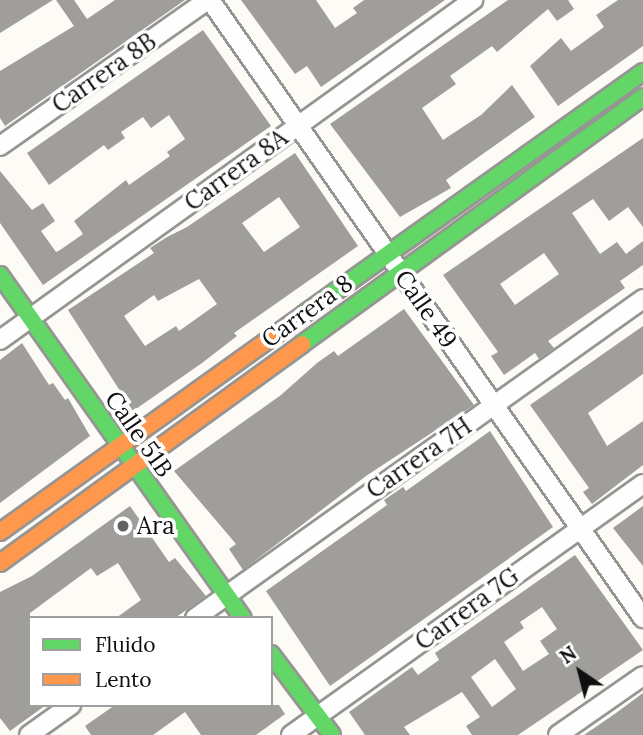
<!DOCTYPE html>
<style>
body{margin:0}
#map{position:relative;width:643px;height:735px;overflow:hidden;background:#fcfbf5;font-family:Lora,serif}
div>[style]{position:absolute}
[style*='--x']{left:calc(var(--x)*1px);top:calc(var(--y)*1px);width:calc(var(--w)*1px);rotate:calc(var(--a)*1deg)}
.building>*{inset:0;background:#a09e9a}
.roads{filter:drop-shadow(2px 0 #969593) drop-shadow(-2px 0 #969593) drop-shadow(0 2px #969593) drop-shadow(0 -2px #969593)}
.street>*{height:18px;margin:-9px;padding:0 9px;transform-origin:9px;border-radius:9px;background:#fffefe}
.fast>*{height:16px;margin:-8px;padding:0 8px;transform-origin:8px;border-radius:8px;background:#63d668}
.slow>*{height:16px;margin:-8px;padding:0 8px;transform-origin:8px;border-radius:8px;background:#ff974d}
.dots>*{width:19px;height:19px;translate:-50% -50%;box-sizing:border-box;border:4px solid #fff;border-radius:50%}
span{translate:-50% -50%;white-space:nowrap;text-align:center;line-height:1.15;-webkit-text-stroke:7px #fff;paint-order:stroke}
.street-label{font-size:24px;color:#0f0f0f}
.poi-label{font-size:24px;color:#0f0f0f}
.left{translate:0 -50%;text-align:left}
.legend{position:absolute;left:28px;top:616px;width:245px;height:91px;box-sizing:border-box;background:#fff;border:2px solid #9f9f9f;margin:0;padding:9px 12px;list-style:none;font-size:21px;color:#0f0f0f}
.legend li{display:flex;align-items:center;gap:14px;height:35px}
.legend b{width:35px;border:2px solid #9f9f9f}
.north{position:absolute;left:545px;top:637px;width:70px;height:70px;-webkit-text-stroke:5px #fff;paint-order:stroke;rotate:325deg;font-size:19px;font-weight:700;line-height:28px;text-align:center;color:#0f0f0f}
.north::after{content:'';display:block;margin:auto;width:24px;height:32px;background:#0f0f0f;clip-path:polygon(50% 0,100% 100%,50% 72%,0 100%)}
</style>
<div id="map">
<div class="building">
<div style="clip-path:polygon(0 0,53px 0,0 33px)"></div>
<div style="clip-path:polygon(56px 0,74px 0,87px 19px,115px 0,185px 0,5px 126px,0 118px,0 71px,74px 26px)"></div>
<div style="clip-path:polygon(241px 0,316px 0,335px 28px,357px 13px,353px 8px,364px 0,445px 0,321px 87px,307px 66px,295px 74px)"></div>
<div style="clip-path:polygon(508px 0,568px 0,574px 9px,557px 21px,548px 9px,497px 52px,492px 46px,450px 76px,456px 84px,422px 108px,443px 140px,481px 115px,512px 85px,535px 117px,446px 180px,451px 188px,400px 217px,330px 124px)"></div>
<div style="clip-path:polygon(618px 0,643px 0,643px 46px,558px 106px,530px 66px,561px 38px,571px 51px,604px 27px,596px 15px)"></div>
<div style="clip-path:polygon(203px 30px,271px 126px,43px 285px,0 223px,0 171px,32px 210px,43px 203px,55px 221px,41px 231px,56px 252px,60px 250px,83px 234px,74px 221px,126px 180px,129px 185px,170px 156px,167px 152px,185px 139px,169px 115px,151px 128px,143px 117px,121px 132px,125px 138px,108px 150px,104px 145px,49px 185px,27px 153px)"></div>
<div style="clip-path:polygon(evenodd,643px 138px,643px 227px,628px 207px,609px 221px,593px 199px,572px 213px,600px 254px,617px 242px,626px 254px,643px 241px,643px 265px,620px 281px,625px 288px,548px 341px,554px 348px,539px 359px,535px 353px,504px 375px,491px 356px,498px 352px,443px 275px,643px 138px,544px 253px,559px 274px,515px 305px,500px 284px,544px 253px)"></div>
<div style="clip-path:polygon(evenodd,295px 153px,358px 246px,234px 333px,237px 336px,202px 363px,133px 411px,68px 310px,154px 253px,150px 248px,167px 237px,187px 227px,295px 153px,279px 197px,300px 227px,264px 252px,242px 223px,279px 197px,295px 153px,199px 279px,217px 304px,179px 331px,176px 326px,145px 346px,124px 316px,154px 295px,158px 301px,199px 279px)"></div>
<div style="clip-path:polygon(404px 309px,474px 405px,366px 476px,243px 570px,229px 549px,236px 544px,174px 471px,281px 395px,317px 363px,334px 351px,338px 356px)"></div>
<div style="clip-path:polygon(643px 326px,643px 374px,588px 413px,607px 446px,643px 421px,643px 465px,592px 504px,583px 492px,589px 488px,530px 405px)"></div>
<div style="clip-path:polygon(22px 343px,49px 385px,53px 383px,65px 400px,68px 398px,90px 436px,0 503px,0 360px)"></div>
<div style="clip-path:polygon(490px 431px,553px 527px,330px 686px,266px 591px,387px 505px,384px 500px,403px 487px,406px 491px)"></div>
<div style="clip-path:polygon(130px 506px,169px 562px,175px 558px,206px 596px,175px 618px,116px 618px,141px 600px,118px 563px,97px 576px,91px 568px,30px 613px,30px 705px,46px 705px,10px 731px,0 718px,0 592px,32px 576px)"></div>
<div style="clip-path:polygon(643px 506px,643px 566px,613px 528px)"></div>
<div style="clip-path:polygon(evenodd,575px 555px,643px 650px,518px 735px,472px 735px,466px 726px,480px 717px,462px 692px,404px 727px,410px 735px,365px 735px,349px 712px,412px 667px,418px 675px,439px 660px,435px 653px,575px 555px,542px 607px,557px 629px,540px 641px,549px 654px,523px 671px,504px 642px,524px 628px,520px 622px,542px 607px,575px 555px,495px 659px,516px 689px,492px 707px,471px 677px,495px 659px)"></div>
<div style="clip-path:polygon(643px 693px,643px 735px,584px 735px,616px 713px)"></div>
<div style="clip-path:polygon(115px 705px,279px 705px,285px 714px,256px 735px,201px 735px,185px 712px,153px 735px,91px 735px,85px 726px)"></div>
</div>
<div class="roads">
<div class="street">
<div style="--x:210;--y:0;--w:755;--a:54.98"></div>
<div style="--x:0;--y:146;--w:254;--a:-35.1"></div>
<div style="--x:0;--y:340;--w:583;--a:-35.71"></div>
<div style="--x:195;--y:618;--w:550;--a:-35.45"></div>
<div style="--x:29;--y:735;--w:52;--a:-35.5"></div>
<div style="--x:291;--y:735;--w:432;--a:-35.5"></div>
<div style="--x:558;--y:735;--w:103;--a:-34.8"></div>
</div>
<div class="fast">
<div style="--x:0;--y:275;--w:420;--a:54.7"></div>
<div style="--x:304;--y:314;--w:417;--a:-35.5"></div>
<div style="--x:302;--y:344;--w:421;--a:-35.9"></div>
<div style="--x:271;--y:654;--w:101;--a:53"></div>
</div>
<div class="slow">
<div style="--x:0;--y:532;--w:374;--a:-35.6"></div>
<div style="--x:0;--y:563;--w:373;--a:-35.9"></div>
</div>
</div>
<div class="dots">
<div style="left:123px;top:526px;background:#626260"></div>
</div>
<div class="street-label">
<span style="left:104px;top:73px;rotate:-35deg">Carrera 8B</span>
<span style="left:236px;top:170px;rotate:-36deg">Carrera 8A</span>
<span style="left:426px;top:309px;rotate:55deg">Calle 49</span>
<span style="left:307px;top:311px;rotate:-36deg">Carrera 8</span>
<span style="left:139px;top:434px;rotate:55deg">Calle 51B</span>
<span style="left:419px;top:458px;rotate:-35deg">Carrera 7H</span>
<span style="left:467px;top:609px;rotate:-36deg">Carrera 7G</span>
</div>
<div class="poi-label">
<span class="left" style="left:137px;top:526px">Ara</span>
</div>
<ul class="legend">
<li><b style="height:9px;background:#63d668"></b>Fluido</li>
<li><b style="height:9px;background:#ff974d"></b>Lento</li>
</ul>
<div class="north">N</div>
</div>
